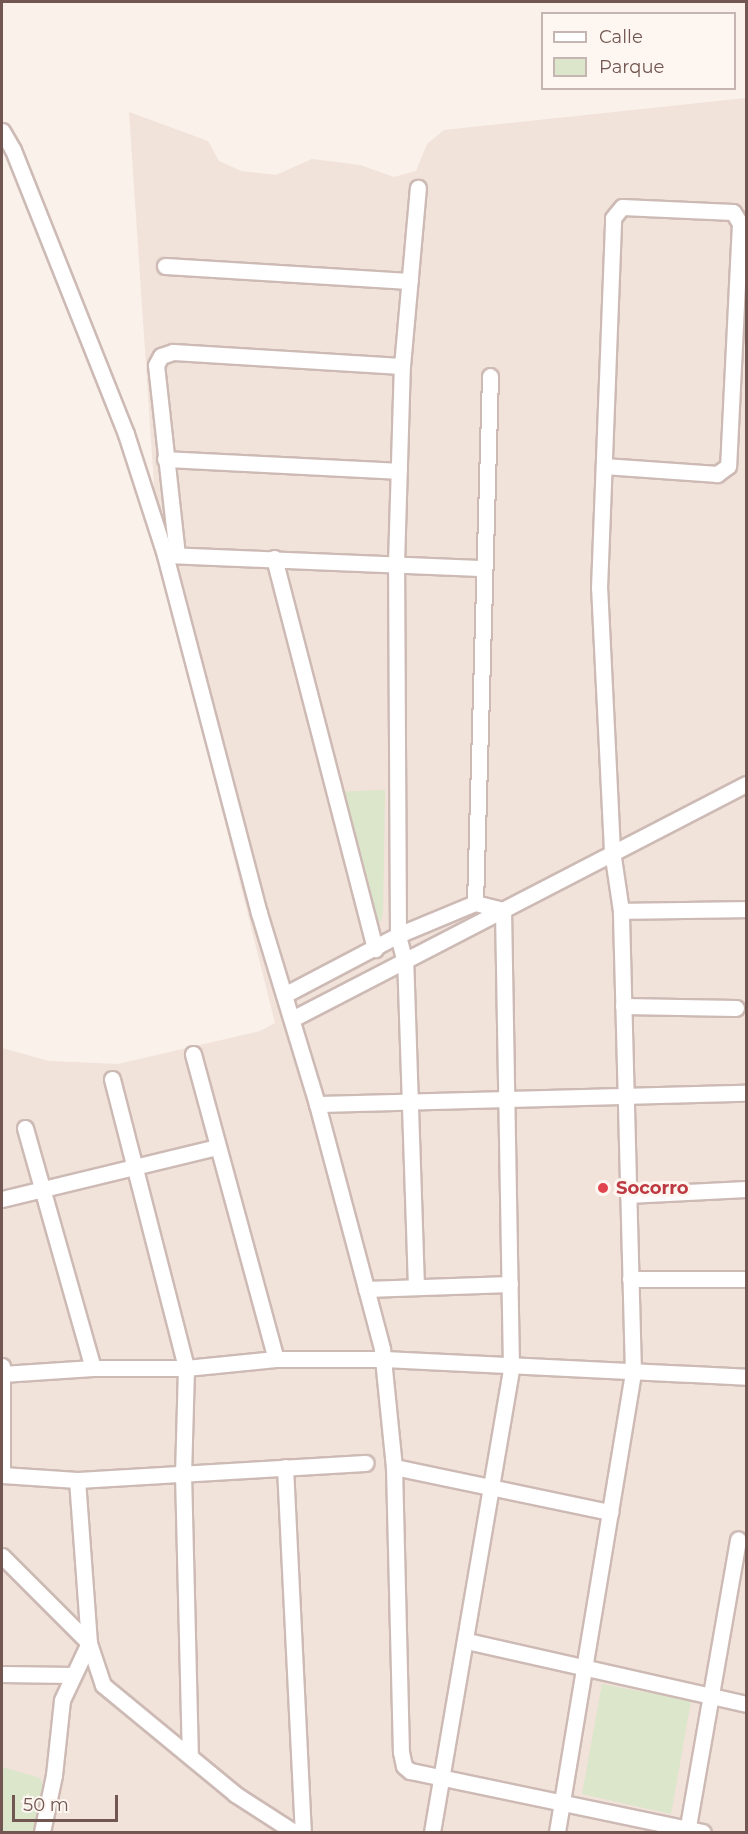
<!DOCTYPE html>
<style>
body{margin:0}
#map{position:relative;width:748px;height:1834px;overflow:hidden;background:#faf1eb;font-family:Montserrat,sans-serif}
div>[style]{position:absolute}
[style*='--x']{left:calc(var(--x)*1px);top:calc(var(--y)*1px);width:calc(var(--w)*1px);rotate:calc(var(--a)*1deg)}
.residential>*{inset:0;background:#f1e2da}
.green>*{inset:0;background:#dbe6ca}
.roads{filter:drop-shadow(2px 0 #cdbab5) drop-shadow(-2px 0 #cdbab5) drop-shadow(0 2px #cdbab5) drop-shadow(0 -2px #cdbab5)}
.minor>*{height:15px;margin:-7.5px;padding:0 7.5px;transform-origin:7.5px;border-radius:7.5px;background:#fff}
.dots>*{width:16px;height:16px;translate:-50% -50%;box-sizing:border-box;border:3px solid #fdf6f1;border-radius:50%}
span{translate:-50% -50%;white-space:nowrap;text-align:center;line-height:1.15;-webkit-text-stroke:6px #fdf6f1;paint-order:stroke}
.health-label{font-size:18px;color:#be3a42;font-weight:700}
.left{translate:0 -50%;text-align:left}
.frame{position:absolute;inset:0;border:3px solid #725651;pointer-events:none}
.legend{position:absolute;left:541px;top:12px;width:195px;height:78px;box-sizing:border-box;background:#fdf6f1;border:2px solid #c5b6b1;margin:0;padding:8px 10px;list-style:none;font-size:18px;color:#725651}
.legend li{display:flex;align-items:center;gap:12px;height:30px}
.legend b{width:30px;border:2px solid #c5b6b1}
.scale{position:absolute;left:12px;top:1795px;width:106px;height:27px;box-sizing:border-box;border:3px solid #725651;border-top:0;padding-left:8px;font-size:18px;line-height:21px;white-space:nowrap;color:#725651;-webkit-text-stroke:4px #fdf6f1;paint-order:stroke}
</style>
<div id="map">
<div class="residential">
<div style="clip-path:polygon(746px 98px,746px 1832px,2px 1832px,2px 1048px,49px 1061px,118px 1064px,260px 1031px,275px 1023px,159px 559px,129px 112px,208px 141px,219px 161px,241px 171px,276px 175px,312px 159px,360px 165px,394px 177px,416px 171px,427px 144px,444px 130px)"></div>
</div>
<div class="green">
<div style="clip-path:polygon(385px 790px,383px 913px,381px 921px,372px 925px,330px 792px)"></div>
<div style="clip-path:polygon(602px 1684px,691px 1701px,671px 1814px,582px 1794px)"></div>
<div style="clip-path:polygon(2px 1767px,40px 1778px,48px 1795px,36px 1832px,2px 1832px)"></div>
</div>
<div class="roads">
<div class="minor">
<div style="--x:2;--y:131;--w:22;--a:60"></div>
<div style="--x:13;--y:150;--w:306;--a:68.3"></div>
<div style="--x:126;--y:434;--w:127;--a:72.1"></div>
<div style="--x:165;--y:555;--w:370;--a:75.3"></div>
<div style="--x:259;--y:913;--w:200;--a:73.1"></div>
<div style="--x:317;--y:1104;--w:253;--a:75.1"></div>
<div style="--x:382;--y:1349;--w:119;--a:84.2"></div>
<div style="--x:394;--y:1467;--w:285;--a:88.6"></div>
<div style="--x:401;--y:1752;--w:14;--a:78"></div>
<div style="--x:404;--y:1766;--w:8;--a:40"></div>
<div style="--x:410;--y:1771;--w:299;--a:11.8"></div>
<div style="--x:165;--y:266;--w:245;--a:3.5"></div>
<div style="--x:165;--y:459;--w:234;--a:2.9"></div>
<div style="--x:168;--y:555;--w:316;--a:2.4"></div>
<div style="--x:177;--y:555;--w:191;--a:-96.3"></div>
<div style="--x:156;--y:365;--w:10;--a:-61"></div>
<div style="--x:161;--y:356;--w:13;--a:-18"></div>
<div style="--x:173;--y:352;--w:229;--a:3.5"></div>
<div style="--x:274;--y:558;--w:404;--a:75.5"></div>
<div style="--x:475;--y:903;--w:527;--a:-88.37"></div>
<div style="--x:621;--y:911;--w:125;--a:-0.9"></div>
<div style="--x:286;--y:994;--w:127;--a:-27.8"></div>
<div style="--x:398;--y:935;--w:371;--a:-90.3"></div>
<div style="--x:396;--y:564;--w:198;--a:-88.3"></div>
<div style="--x:402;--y:366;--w:179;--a:-84.9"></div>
<div style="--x:623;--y:1006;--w:113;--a:1"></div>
<div style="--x:292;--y:1019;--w:511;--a:-27.37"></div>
<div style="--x:193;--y:1054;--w:316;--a:74.8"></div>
<div style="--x:112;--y:1079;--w:298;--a:75.6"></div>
<div style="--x:186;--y:1368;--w:105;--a:91.6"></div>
<div style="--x:183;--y:1473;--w:280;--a:88.6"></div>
<div style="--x:317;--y:1104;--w:429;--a:-1.5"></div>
<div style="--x:25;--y:1128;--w:249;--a:74.2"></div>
<div style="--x:628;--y:1195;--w:118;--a:-2.9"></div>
<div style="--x:2;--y:1199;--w:221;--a:-13.6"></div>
<div style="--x:630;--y:1279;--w:114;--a:0"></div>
<div style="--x:416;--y:1287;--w:325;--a:-91.9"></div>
<div style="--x:405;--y:962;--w:28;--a:-105"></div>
<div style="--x:398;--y:935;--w:83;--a:-22.6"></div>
<div style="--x:475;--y:903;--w:29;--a:14"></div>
<div style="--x:366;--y:1289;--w:144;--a:-2"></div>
<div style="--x:2;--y:1366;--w:109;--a:90"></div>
<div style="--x:2;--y:1374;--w:91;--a:-3.8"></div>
<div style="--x:93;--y:1368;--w:93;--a:0"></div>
<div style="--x:186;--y:1368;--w:90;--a:-5.7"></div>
<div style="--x:276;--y:1359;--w:108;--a:0"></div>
<div style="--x:384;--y:1359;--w:362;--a:2.8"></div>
<div style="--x:285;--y:1467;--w:365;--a:87.2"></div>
<div style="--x:394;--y:1467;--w:221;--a:11.8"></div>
<div style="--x:2;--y:1475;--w:75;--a:3.8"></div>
<div style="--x:77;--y:1480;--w:289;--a:-3.4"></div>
<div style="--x:2;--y:1556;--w:123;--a:45"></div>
<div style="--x:89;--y:1643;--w:44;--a:71.6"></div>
<div style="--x:103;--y:1685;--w:171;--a:39.5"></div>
<div style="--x:235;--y:1794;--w:70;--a:32.8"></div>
<div style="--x:467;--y:1641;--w:286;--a:12.7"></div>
<div style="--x:2;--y:1674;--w:71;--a:0.8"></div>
<div style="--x:42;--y:1832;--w:58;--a:-78.1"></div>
<div style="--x:54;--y:1775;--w:75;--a:-83.9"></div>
<div style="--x:62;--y:1700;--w:63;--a:-64.7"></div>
<div style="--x:89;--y:1643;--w:163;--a:-94.2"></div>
<div style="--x:432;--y:1832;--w:471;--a:-80.3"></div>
<div style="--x:511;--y:1368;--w:458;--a:-91"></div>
<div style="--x:557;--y:1832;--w:465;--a:-80.6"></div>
<div style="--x:633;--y:1373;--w:462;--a:-91.5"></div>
<div style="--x:621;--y:911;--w:61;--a:-98.5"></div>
<div style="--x:612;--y:851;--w:263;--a:-92.8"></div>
<div style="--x:599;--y:588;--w:370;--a:-87.8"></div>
<div style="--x:613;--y:218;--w:14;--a:-51"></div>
<div style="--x:622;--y:207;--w:111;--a:2.6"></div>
<div style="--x:733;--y:212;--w:13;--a:58"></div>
<div style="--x:740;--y:223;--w:243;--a:92.8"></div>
<div style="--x:728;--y:466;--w:14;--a:144"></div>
<div style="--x:717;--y:474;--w:113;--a:-176"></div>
<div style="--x:687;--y:1832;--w:297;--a:-80.1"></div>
</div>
</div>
<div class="dots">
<div style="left:603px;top:1188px;background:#e0444e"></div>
</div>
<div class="health-label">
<span class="left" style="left:616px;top:1188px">Socorro</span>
</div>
<div class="frame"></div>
<ul class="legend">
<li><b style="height:8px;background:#fff"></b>Calle</li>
<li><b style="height:16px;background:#dbe6ca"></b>Parque</li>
</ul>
<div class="scale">50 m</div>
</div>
